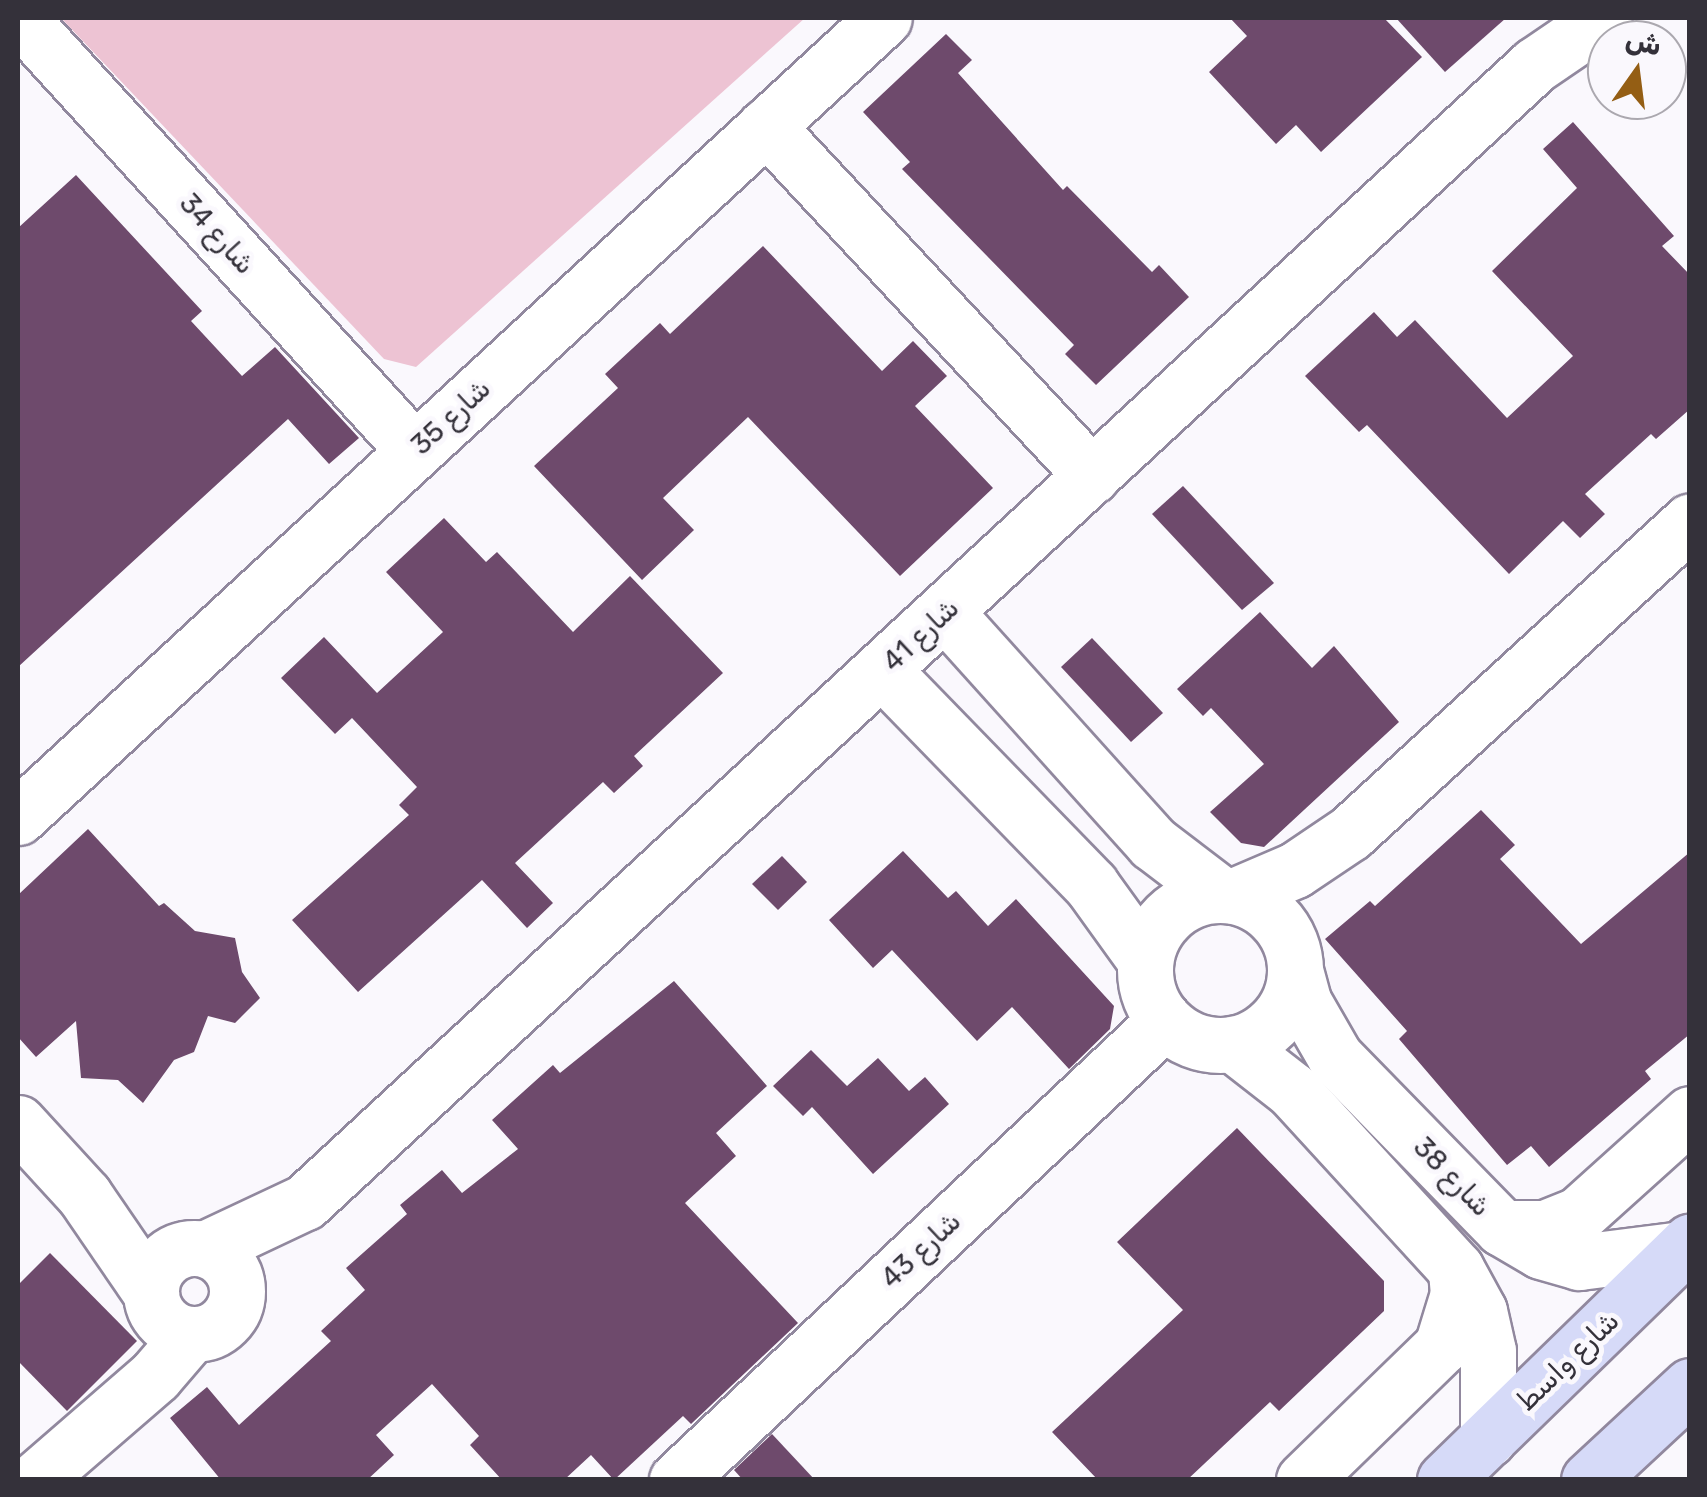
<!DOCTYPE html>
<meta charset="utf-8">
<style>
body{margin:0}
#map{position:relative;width:1707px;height:1497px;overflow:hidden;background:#faf8fd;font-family:Rubik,"Noto Naskh Arabic",sans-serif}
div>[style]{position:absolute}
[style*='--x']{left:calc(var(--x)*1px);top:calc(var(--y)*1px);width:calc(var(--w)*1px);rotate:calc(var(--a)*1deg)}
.green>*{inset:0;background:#edc3d3}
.building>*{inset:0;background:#6e4a6c}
.roads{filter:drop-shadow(2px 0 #91889e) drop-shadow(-2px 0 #91889e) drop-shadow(0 2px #91889e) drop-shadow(0 -2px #91889e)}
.minor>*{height:55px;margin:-27.5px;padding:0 27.5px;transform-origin:27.5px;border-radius:27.5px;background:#fff}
.minor>.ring{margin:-27.5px;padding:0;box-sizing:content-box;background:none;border:55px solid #fff;border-radius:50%}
.major>*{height:55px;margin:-27.5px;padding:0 27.5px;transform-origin:27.5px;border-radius:27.5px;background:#d6daf8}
span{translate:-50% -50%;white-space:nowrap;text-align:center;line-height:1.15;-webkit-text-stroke:10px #faf8fd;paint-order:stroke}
.street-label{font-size:28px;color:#34313a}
.frame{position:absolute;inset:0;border:20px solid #34313a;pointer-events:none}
.north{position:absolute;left:1587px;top:20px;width:100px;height:100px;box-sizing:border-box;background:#faf8fd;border:2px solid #aba8af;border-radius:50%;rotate:14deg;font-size:28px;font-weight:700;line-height:40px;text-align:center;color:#34313a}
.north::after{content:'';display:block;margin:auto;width:35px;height:45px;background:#945e14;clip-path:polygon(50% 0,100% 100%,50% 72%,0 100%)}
</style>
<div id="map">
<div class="green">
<div style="clip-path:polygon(61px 18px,805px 18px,416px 367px,384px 359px)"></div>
</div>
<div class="building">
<div style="clip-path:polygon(1230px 18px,1384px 18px,1422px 57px,1321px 152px,1296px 125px,1276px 144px,1209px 72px,1247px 36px)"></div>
<div style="clip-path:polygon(1396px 18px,1506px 18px,1445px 72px)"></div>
<div style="clip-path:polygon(946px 34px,972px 60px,958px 73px,1063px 190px,1067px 186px,1152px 272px,1159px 265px,1189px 297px,1096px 385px,1065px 354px,1074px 345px,902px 169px,910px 162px,863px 112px)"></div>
<div style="clip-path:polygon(1573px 122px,1674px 236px,1662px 246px,1690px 275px,1690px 409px,1656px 439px,1651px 434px,1585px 494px,1605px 514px,1580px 538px,1563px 521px,1509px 574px,1367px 425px,1359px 432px,1305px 376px,1374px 312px,1397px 337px,1415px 320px,1507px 418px,1573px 356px,1492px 271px,1577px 188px,1543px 149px)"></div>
<div style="clip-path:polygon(76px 175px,202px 311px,191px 321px,242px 376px,275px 347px,359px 438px,329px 464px,288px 419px,18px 667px,18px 228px)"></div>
<div style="clip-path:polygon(763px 246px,882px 371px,913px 341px,947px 376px,915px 406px,993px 488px,900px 576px,748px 417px,663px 498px,694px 530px,642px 580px,534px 466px,618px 388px,605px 374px,660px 323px,670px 334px)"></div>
<div style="clip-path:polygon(1183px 486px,1274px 583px,1242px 610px,1152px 514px)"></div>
<div style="clip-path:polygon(444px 518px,486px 562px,497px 552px,573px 632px,630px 576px,723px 673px,634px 756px,643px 766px,614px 793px,603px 782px,515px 863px,553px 903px,527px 928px,482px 880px,358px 992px,292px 920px,409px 815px,399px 805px,417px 787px,352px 718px,335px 734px,281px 678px,324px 637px,377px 693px,443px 632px,386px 572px)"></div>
<div style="clip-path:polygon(1260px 612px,1312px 668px,1334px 646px,1399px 722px,1264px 847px,1241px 843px,1210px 812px,1264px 764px,1211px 708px,1203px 716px,1177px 689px)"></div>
<div style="clip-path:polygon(1092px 638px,1163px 713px,1131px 742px,1061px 667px)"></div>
<div style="clip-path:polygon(1481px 810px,1515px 845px,1500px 859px,1581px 944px,1690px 852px,1690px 1034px,1645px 1071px,1651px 1079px,1549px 1167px,1531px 1146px,1507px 1165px,1399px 1039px,1407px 1031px,1325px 939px,1370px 901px,1375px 906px)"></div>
<div style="clip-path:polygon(88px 829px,159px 906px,164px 903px,195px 931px,235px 938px,242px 972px,260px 998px,235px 1023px,208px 1016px,194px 1052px,174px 1060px,143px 1103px,118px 1080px,81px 1078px,76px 1021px,36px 1057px,18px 1037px,18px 895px)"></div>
<div style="clip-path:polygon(903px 851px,948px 898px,956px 891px,988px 926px,1016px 899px,1114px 1006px,1110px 1029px,1069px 1069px,1012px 1007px,977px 1041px,892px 950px,873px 968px,829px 920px)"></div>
<div style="clip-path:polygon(782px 856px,807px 882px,778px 910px,752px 884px)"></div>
<div style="clip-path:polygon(674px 981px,767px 1086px,716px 1133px,736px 1156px,685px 1203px,798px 1323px,691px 1424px,683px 1416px,614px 1480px,591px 1455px,564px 1480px,502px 1480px,470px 1445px,479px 1436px,432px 1384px,376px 1435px,394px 1455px,367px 1480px,221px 1480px,170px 1418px,207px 1387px,239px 1425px,331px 1341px,321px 1331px,365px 1290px,346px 1268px,407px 1214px,400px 1205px,442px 1170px,462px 1193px,518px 1149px,492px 1120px,553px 1065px,560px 1073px)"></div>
<div style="clip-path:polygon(811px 1050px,847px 1086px,878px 1058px,909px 1091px,925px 1077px,949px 1104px,873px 1174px,812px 1107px,803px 1116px,773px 1086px)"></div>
<div style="clip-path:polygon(1237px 1128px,1384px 1281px,1384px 1311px,1279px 1411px,1270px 1402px,1187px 1480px,1098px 1480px,1052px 1432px,1183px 1310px,1117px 1242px)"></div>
<div style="clip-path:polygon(50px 1253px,137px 1341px,67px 1411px,18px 1361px,18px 1285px)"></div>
<div style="clip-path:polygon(772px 1434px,815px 1480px,743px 1480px,734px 1470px)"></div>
</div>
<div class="roads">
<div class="minor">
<div style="--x:20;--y:18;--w:586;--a:47.63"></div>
<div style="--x:766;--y:126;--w:478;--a:47"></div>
<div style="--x:945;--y:612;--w:311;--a:48"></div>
<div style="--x:1153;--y:843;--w:84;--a:37.3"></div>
<div style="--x:882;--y:670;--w:300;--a:45.8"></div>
<div style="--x:1091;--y:885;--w:92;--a:54.2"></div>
<div style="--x:18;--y:817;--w:1178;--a:-42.7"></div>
<div class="ring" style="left:1145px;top:895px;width:95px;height:95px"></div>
<div style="--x:1234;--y:896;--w:66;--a:-23.1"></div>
<div style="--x:1295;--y:870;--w:66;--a:-33.9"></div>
<div style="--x:1350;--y:833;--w:461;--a:-42.5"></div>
<div style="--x:1296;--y:974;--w:30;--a:75"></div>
<div style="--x:1304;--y:1003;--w:62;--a:60.1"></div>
<div style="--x:1335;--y:1057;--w:239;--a:45.7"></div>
<div style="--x:1502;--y:1228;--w:45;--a:30.5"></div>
<div style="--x:1541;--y:1251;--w:40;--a:16"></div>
<div style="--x:1579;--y:1262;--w:104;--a:-7.2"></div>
<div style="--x:1233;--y:1044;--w:75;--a:37.9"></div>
<div style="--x:1292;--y:1090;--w:243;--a:47.5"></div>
<div style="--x:1456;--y:1269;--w:48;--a:61.3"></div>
<div style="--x:1479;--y:1311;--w:41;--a:77.3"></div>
<div style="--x:1488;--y:1351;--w:88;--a:90"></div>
<div style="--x:18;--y:1123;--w:98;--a:47.5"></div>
<div style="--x:84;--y:1195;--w:119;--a:55.6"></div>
<div style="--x:1502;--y:1228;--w:43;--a:0"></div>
<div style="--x:1545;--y:1228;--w:35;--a:-22"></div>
<div style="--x:1578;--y:1215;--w:151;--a:-42"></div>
<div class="ring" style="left:151px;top:1248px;width:31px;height:31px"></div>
<div style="--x:205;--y:1249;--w:110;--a:-25.2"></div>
<div style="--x:305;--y:1202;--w:1675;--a:-42.75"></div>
<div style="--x:1535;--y:65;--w:83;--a:-34.3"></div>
<div style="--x:35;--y:1480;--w:159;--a:-40.9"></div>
<div style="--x:155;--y:1376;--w:55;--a:-49.4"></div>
<div style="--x:677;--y:1480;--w:670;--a:-43.25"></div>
<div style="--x:1304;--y:1480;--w:192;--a:-44.2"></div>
<div style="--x:1442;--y:1346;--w:54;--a:-72.9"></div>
<div style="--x:1458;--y:1294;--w:25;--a:-95"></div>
</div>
<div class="major">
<div style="--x:1445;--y:1480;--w:342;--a:-44.2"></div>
<div style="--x:1589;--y:1480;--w:138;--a:-42.9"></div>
</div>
</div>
<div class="street-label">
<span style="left:217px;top:234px;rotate:48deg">شارع 34</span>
<span style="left:451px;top:417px;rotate:-43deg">شارع 35</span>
<span style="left:921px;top:635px;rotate:-43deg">شارع 41</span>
<span style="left:1452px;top:1177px;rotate:46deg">شارع 38</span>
<span style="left:921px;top:1250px;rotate:-43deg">شارع 43</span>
<span style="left:1568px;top:1361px;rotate:-44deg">شارع واسط</span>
</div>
<div class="frame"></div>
<div class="north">ش</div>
</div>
